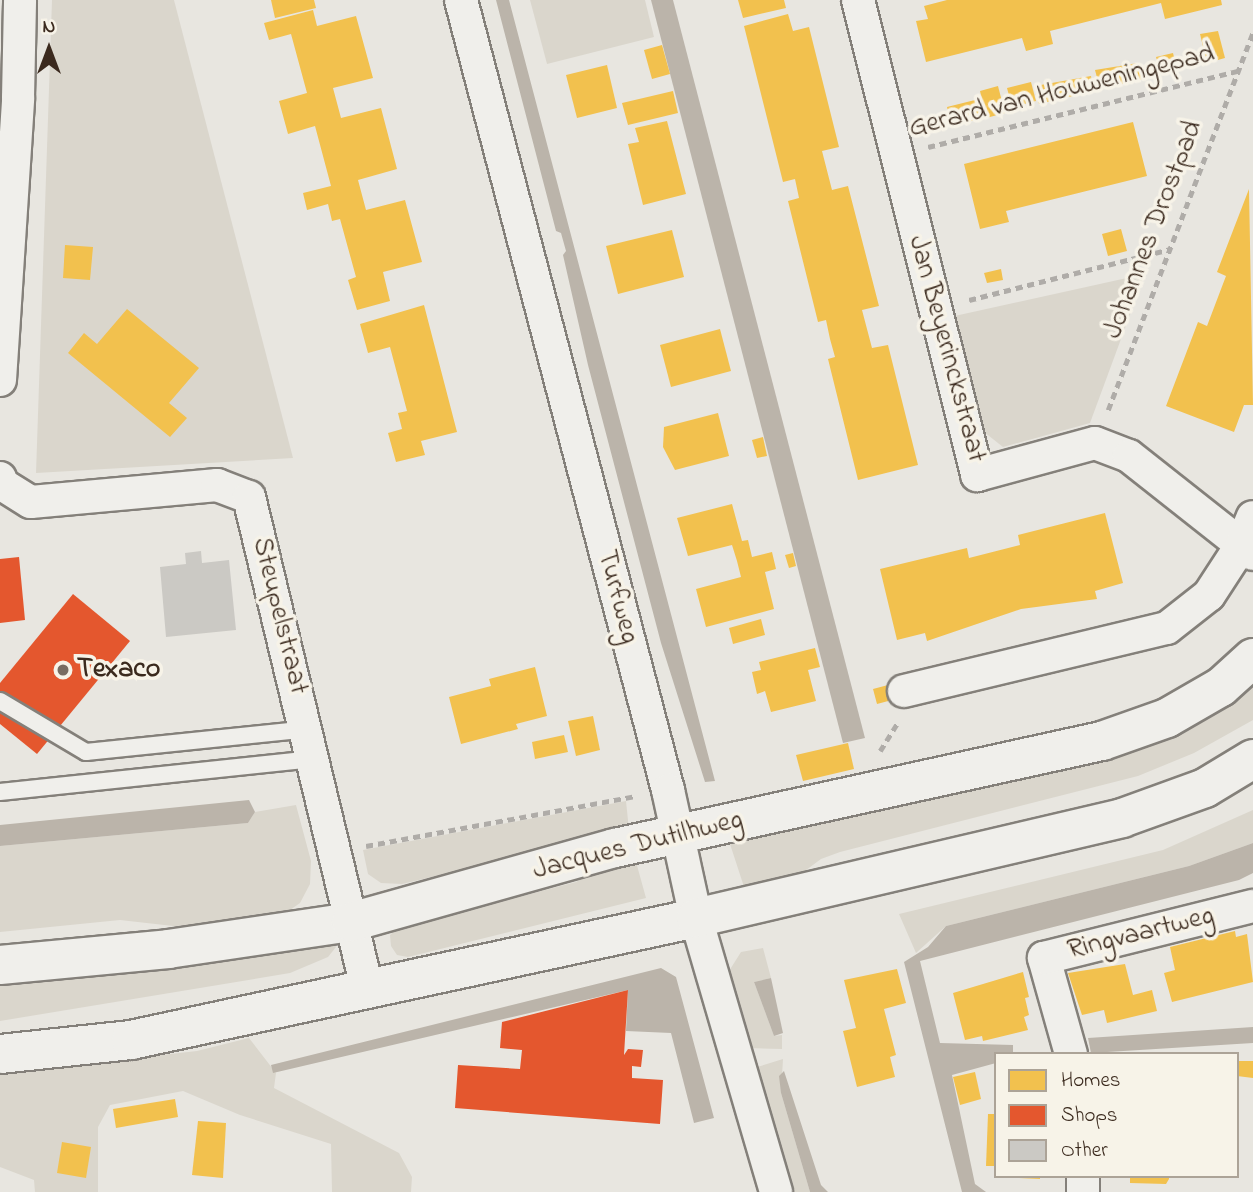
<!DOCTYPE html>
<style>
body{margin:0}
#map{position:relative;width:1253px;height:1192px;overflow:hidden;background:#e8e6e0;font-family:"Indie Flower",sans-serif}
div>[style]{position:absolute}
[style*='--x']{left:calc(var(--x)*1px);top:calc(var(--y)*1px);width:calc(var(--w)*1px);rotate:calc(var(--a)*1deg)}
.green>*{inset:0;background:#dad6cc}
.water>*{inset:0;background:#bbb4aa}
.homes>*{inset:0;background:#f2c14e}
.shops>*{inset:0;background:#e4572e}
.building>*{inset:0;background:#cbc9c4}
.path>*{height:4.5px;margin-top:-2.25px;transform-origin:0;background:repeating-linear-gradient(90deg,#afaca8 0 7px,transparent 0 12px)}
.roads{filter:drop-shadow(2px 0 #84807a) drop-shadow(-2px 0 #84807a) drop-shadow(0 2px #84807a) drop-shadow(0 -2px #84807a)}
.service>*{height:16px;margin:-8px;padding:0 8px;transform-origin:8px;border-radius:8px;background:#f0efeb}
.minor>*{height:32px;margin:-16px;padding:0 16px;transform-origin:16px;border-radius:16px;background:#f0efeb}
.secondary>*{height:38px;margin:-19px;padding:0 19px;transform-origin:19px;border-radius:19px;background:#f0efeb}
.dots>*{width:19px;height:19px;translate:-50% -50%;box-sizing:border-box;border:4px solid #f7f3e8;border-radius:50%}
span{translate:-50% -50%;white-space:nowrap;text-align:center;line-height:1.15;-webkit-text-stroke:7px #f7f3e8;paint-order:stroke}
.street-label{font-size:28px;color:#3b2a1e}
.poi-label{font-size:28px;color:#3b2a1e;font-weight:700}
.left{translate:0 -50%;text-align:left}
.legend{position:absolute;left:994px;top:1052px;width:245px;height:126px;box-sizing:border-box;background:#f7f3e8;border:2px solid #aca397;margin:0;padding:9px 12px;list-style:none;font-size:21px;color:#3b2a1e}
.legend li{display:flex;align-items:center;gap:14px;height:35px}
.legend b{width:35px;border:2px solid #aca397}
.north{position:absolute;left:14px;top:14px;width:70px;height:70px;-webkit-text-stroke:5px #f7f3e8;paint-order:stroke;rotate:0deg;font-size:19px;font-weight:700;line-height:28px;text-align:center;color:#3b2a1e}
.north::after{content:'';display:block;margin:auto;width:24px;height:32px;background:#3b2a1e;clip-path:polygon(50% 0,100% 100%,50% 72%,0 100%)}
</style>
<div id="map">
<div class="green">
<div style="clip-path:polygon(52px 0,174px 0,293px 458px,36px 473px)"></div>
<div style="clip-path:polygon(530px 0,645px 0,654px 37px,547px 64px)"></div>
<div style="clip-path:polygon(1145px 274px,1090px 423px,1003px 447px,979px 428px,950px 317px)"></div>
<div style="clip-path:polygon(1253px 676px,1253px 720px,1194px 753px,1138px 776px,840px 852px,821px 859px,794px 879px,746px 893px,730px 844px,1040px 767px)"></div>
<div style="clip-path:polygon(626px 801px,629px 830px,402px 884px,381px 883px,368px 874px,363px 850px)"></div>
<div style="clip-path:polygon(296px 805px,311px 861px,310px 884px,300px 903px,280px 917px,182px 927px,120px 920px,0 932px,0 846px,248px 823px,255px 812px)"></div>
<div style="clip-path:polygon(1253px 810px,1253px 843px,1189px 866px,946px 926px,916px 953px,899px 914px,1163px 850px)"></div>
<div style="clip-path:polygon(633px 851px,646px 898px,408px 957px,397px 955px,391px 946px,390px 935px,396px 929px,576px 882px)"></div>
<div style="clip-path:polygon(331px 940px,336px 947px,328px 957px,290px 973px,0 1021px,0 982px)"></div>
<div style="clip-path:polygon(763px 948px,771px 978px,754px 982px,774px 1036px,782px 1035px,782px 1049px,749px 1048px,729px 971px,741px 952px)"></div>
<div style="clip-path:polygon(249px 1038px,276px 1073px,274px 1088px,399px 1153px,412px 1177px,411px 1192px,332px 1192px,331px 1144px,240px 1115px,183px 1091px,110px 1105px,98px 1127px,98px 1192px,35px 1192px,34px 1180px,0 1167px,0 1073px,197px 1051px)"></div>
<div style="clip-path:polygon(783px 1059px,781px 1093px,810px 1192px,790px 1192px,754px 1068px)"></div>
</div>
<div class="water">
<div style="clip-path:polygon(496px 0,509px 0,715px 781px,705px 782px,661px 643px,588px 365px,563px 255px,566px 251px,561px 233px,556px 231px)"></div>
<div style="clip-path:polygon(651px 0,673px 0,865px 738px,843px 743px)"></div>
<div style="clip-path:polygon(249px 800px,255px 812px,248px 823px,0 846px,0 825px)"></div>
<div style="clip-path:polygon(1253px 843px,1253px 873px,1239px 880px,920px 961px,940px 1043px,1013px 1045px,1013px 1054px,996px 1054px,996px 1063px,952px 1075px,975px 1184px,986px 1192px,962px 1192px,904px 962px,928px 947px,946px 926px,1189px 866px)"></div>
<div style="clip-path:polygon(661px 968px,676px 977px,714px 1118px,694px 1123px,671px 1033px,626px 1031px,628px 990px,273px 1073px,271px 1065px)"></div>
<div style="clip-path:polygon(771px 978px,783px 1033px,774px 1036px,754px 982px)"></div>
<div style="clip-path:polygon(1253px 1027px,1253px 1043px,1091px 1053px,1088px 1038px)"></div>
<div style="clip-path:polygon(784px 1071px,821px 1185px,828px 1192px,810px 1192px,781px 1093px,779px 1076px)"></div>
</div>
<div class="homes">
<div style="clip-path:polygon(271px 0,314px 0,316px 8px,275px 18px)"></div>
<div style="clip-path:polygon(738px 0,784px 0,786px 8px,743px 18px)"></div>
<div style="clip-path:polygon(947px 0,1221px 0,1222px 5px,1165px 19px,1161px 3px,1050px 31px,1053px 44px,1026px 51px,1022px 38px,926px 62px,916px 21px,928px 19px,924px 6px)"></div>
<div style="clip-path:polygon(313px 10px,317px 26px,356px 16px,373px 78px,333px 88px,341px 118px,381px 108px,397px 169px,358px 180px,366px 210px,405px 200px,422px 262px,383px 272px,390px 301px,357px 310px,348px 280px,356px 277px,340px 219px,332px 221px,328px 204px,307px 210px,303px 193px,331px 186px,315px 126px,288px 134px,279px 101px,307px 93px,291px 34px,269px 40px,264px 23px)"></div>
<div style="clip-path:polygon(788px 14px,793px 31px,809px 27px,839px 147px,822px 151px,832px 190px,848px 186px,879px 306px,862px 310px,872px 348px,888px 345px,918px 465px,858px 480px,828px 359px,835px 357px,830px 339px,826px 320px,818px 322px,788px 201px,799px 198px,795px 179px,783px 182px,744px 26px)"></div>
<div style="clip-path:polygon(1218px 31px,1225px 58px,1207px 63px,1200px 34px)"></div>
<div style="clip-path:polygon(662px 45px,670px 74px,652px 79px,644px 50px)"></div>
<div style="clip-path:polygon(1173px 53px,1177px 69px,1161px 73px,1156px 57px)"></div>
<div style="clip-path:polygon(1138px 63px,1143px 79px,1100px 89px,1095px 70px)"></div>
<div style="clip-path:polygon(607px 65px,617px 108px,577px 118px,566px 75px)"></div>
<div style="clip-path:polygon(1091px 76px,1094px 91px,1039px 104px,1035px 86px)"></div>
<div style="clip-path:polygon(1031px 82px,1036px 101px,1012px 107px,1007px 88px)"></div>
<div style="clip-path:polygon(998px 86px,1005px 113px,986px 118px,980px 91px)"></div>
<div style="clip-path:polygon(673px 91px,678px 113px,628px 125px,622px 103px)"></div>
<div style="clip-path:polygon(979px 99px,983px 118px,952px 126px,947px 107px)"></div>
<div style="clip-path:polygon(667px 121px,686px 194px,643px 205px,628px 144px,639px 142px,635px 128px)"></div>
<div style="clip-path:polygon(1133px 122px,1147px 176px,1006px 211px,1009px 222px,980px 229px,964px 164px)"></div>
<div style="clip-path:polygon(1249px 189px,1253px 405px,1244px 405px,1234px 432px,1166px 406px,1198px 322px,1207px 326px,1226px 276px,1217px 272px)"></div>
<div style="clip-path:polygon(1121px 229px,1127px 251px,1108px 256px,1102px 234px)"></div>
<div style="clip-path:polygon(672px 230px,684px 277px,618px 294px,606px 246px)"></div>
<div style="clip-path:polygon(65px 245px,93px 247px,90px 280px,63px 278px)"></div>
<div style="clip-path:polygon(1001px 269px,1003px 280px,987px 283px,984px 273px)"></div>
<div style="clip-path:polygon(424px 305px,457px 432px,421px 441px,425px 455px,396px 462px,388px 433px,402px 429px,398px 413px,407px 411px,390px 347px,368px 353px,360px 324px)"></div>
<div style="clip-path:polygon(127px 309px,199px 368px,169px 403px,187px 418px,170px 437px,68px 353px,84px 333px,97px 344px)"></div>
<div style="clip-path:polygon(720px 329px,731px 371px,671px 387px,660px 345px)"></div>
<div style="clip-path:polygon(718px 413px,729px 456px,675px 470px,663px 447px,664px 427px)"></div>
<div style="clip-path:polygon(763px 437px,767px 456px,757px 458px,752px 440px)"></div>
<div style="clip-path:polygon(732px 504px,742px 541px,748px 540px,752px 557px,772px 552px,776px 569px,765px 572px,774px 609px,706px 627px,696px 589px,741px 577px,737px 561px,732px 545px,688px 556px,677px 518px)"></div>
<div style="clip-path:polygon(1105px 513px,1123px 583px,1095px 591px,1097px 599px,1021px 609px,927px 641px,925px 633px,897px 640px,880px 569px,967px 548px,969px 558px,1020px 545px,1018px 535px)"></div>
<div style="clip-path:polygon(793px 553px,796px 566px,789px 568px,785px 555px)"></div>
<div style="clip-path:polygon(761px 619px,765px 635px,733px 644px,729px 628px)"></div>
<div style="clip-path:polygon(815px 648px,820px 667px,808px 670px,816px 701px,771px 712px,765px 691px,757px 694px,752px 672px,761px 670px,759px 662px)"></div>
<div style="clip-path:polygon(535px 667px,547px 716px,516px 724px,518px 729px,461px 744px,449px 697px,491px 686px,489px 679px)"></div>
<div style="clip-path:polygon(888px 685px,892px 700px,877px 704px,873px 689px)"></div>
<div style="clip-path:polygon(593px 716px,600px 750px,576px 756px,568px 721px)"></div>
<div style="clip-path:polygon(564px 735px,568px 752px,535px 759px,532px 742px)"></div>
<div style="clip-path:polygon(848px 743px,854px 769px,803px 781px,796px 755px)"></div>
<div style="clip-path:polygon(1235px 931px,1236px 937px,1247px 934px,1253px 982px,1172px 1002px,1164px 973px,1175px 970px,1170px 947px)"></div>
<div style="clip-path:polygon(1125px 964px,1133px 995px,1152px 990px,1157px 1011px,1107px 1023px,1104px 1010px,1082px 1015px,1068px 973px)"></div>
<div style="clip-path:polygon(897px 969px,906px 1003px,884px 1009px,896px 1055px,890px 1057px,895px 1077px,857px 1087px,843px 1031px,856px 1028px,844px 980px)"></div>
<div style="clip-path:polygon(1023px 972px,1029px 997px,1025px 998px,1029px 1015px,1024px 1017px,1028px 1030px,983px 1041px,982px 1036px,965px 1040px,953px 993px)"></div>
<div style="clip-path:polygon(1237px 1061px,1253px 1061px,1253px 1078px,1237px 1076px)"></div>
<div style="clip-path:polygon(975px 1072px,981px 1099px,960px 1105px,953px 1077px)"></div>
<div style="clip-path:polygon(175px 1099px,178px 1117px,116px 1128px,113px 1109px)"></div>
<div style="clip-path:polygon(988px 1114px,996px 1114px,996px 1166px,986px 1166px)"></div>
<div style="clip-path:polygon(198px 1121px,226px 1123px,223px 1178px,192px 1175px)"></div>
<div style="clip-path:polygon(62px 1142px,91px 1147px,86px 1178px,57px 1173px)"></div>
<div style="clip-path:polygon(1019px 1176px,1040px 1176px,1040px 1179px,1019px 1178px)"></div>
<div style="clip-path:polygon(1130px 1176px,1169px 1176px,1169px 1179px,1166px 1184px,1130px 1183px)"></div>
</div>
<div class="shops">
<div style="clip-path:polygon(19px 557px,25px 620px,0 623px,0 559px)"></div>
<div style="clip-path:polygon(73px 594px,130px 641px,37px 754px,0 724px,0 683px)"></div>
<div style="clip-path:polygon(628px 990px,624px 1055px,628px 1049px,643px 1050px,641px 1067px,632px 1066px,632px 1078px,663px 1080px,660px 1124px,455px 1108px,458px 1065px,520px 1069px,522px 1050px,500px 1048px,502px 1022px)"></div>
</div>
<div class="building">
<div style="clip-path:polygon(201px 551px,202px 563px,229px 560px,236px 630px,166px 637px,160px 567px,186px 564px,185px 553px)"></div>
</div>
<div class="path">
<div style="--x:928;--y:147;--w:319;--a:-13.8"></div>
<div style="--x:969;--y:300;--w:207;--a:-14.2"></div>
<div style="--x:1108;--y:410;--w:405;--a:-69"></div>
<div style="--x:880;--y:751;--w:34;--a:-58"></div>
<div style="--x:366;--y:846;--w:275;--a:-10.5"></div>
</div>
<div class="roads">
<div class="service">
<div style="--x:0;--y:701;--w:100;--a:30.7"></div>
<div style="--x:86;--y:752;--w:222;--a:-5.9"></div>
<div style="--x:0;--y:792;--w:315;--a:-6"></div>
</div>
<div class="minor">
<div style="--x:461;--y:0;--w:817;--a:75.32"></div>
<div style="--x:668;--y:790;--w:131;--a:77.7"></div>
<div style="--x:696;--y:918;--w:285;--a:73.7"></div>
<div style="--x:858;--y:0;--w:490;--a:75.9"></div>
<div style="--x:977;--y:475;--w:122;--a:-15.2"></div>
<div style="--x:1095;--y:443;--w:36;--a:21"></div>
<div style="--x:1129;--y:456;--w:158;--a:38.3"></div>
<div style="--x:0;--y:380;--w:283;--a:-86.3"></div>
<div style="--x:18;--y:98;--w:98;--a:-88.8"></div>
<div style="--x:0;--y:478;--w:5;--a:90"></div>
<div style="--x:0;--y:483;--w:36;--a:32"></div>
<div style="--x:31;--y:502;--w:187;--a:-5.2"></div>
<div style="--x:217;--y:485;--w:34;--a:21"></div>
<div style="--x:249;--y:497;--w:509;--a:76.48"></div>
<div style="--x:904;--y:691;--w:270;--a:-13.5"></div>
<div style="--x:1167;--y:628;--w:53;--a:-38.2"></div>
<div style="--x:1209;--y:595;--w:59;--a:-56.9"></div>
<div style="--x:1241;--y:546;--w:31;--a:-68"></div>
<div style="--x:1071;--y:1054;--w:100;--a:-105.7"></div>
<div style="--x:1044;--y:958;--w:215;--a:-14"></div>
<div style="--x:1083;--y:1192;--w:16;--a:-90"></div>
</div>
<div class="secondary">
<div style="--x:0;--y:965;--w:169;--a:-5.4"></div>
<div style="--x:168;--y:949;--w:185;--a:-8.4"></div>
<div style="--x:351;--y:922;--w:274;--a:-15.7"></div>
<div style="--x:615;--y:848;--w:499;--a:-12.4"></div>
<div style="--x:1102;--y:741;--w:69;--a:-19.5"></div>
<div style="--x:1167;--y:718;--w:62;--a:-29.9"></div>
<div style="--x:1221;--y:687;--w:43;--a:-42.2"></div>
<div style="--x:0;--y:1054;--w:132;--a:-6.1"></div>
<div style="--x:131;--y:1040;--w:578;--a:-12.18"></div>
<div style="--x:696;--y:918;--w:438;--a:-13.2"></div>
<div style="--x:1122;--y:818;--w:88;--a:-19.9"></div>
<div style="--x:1205;--y:788;--w:56;--a:-31.1"></div>
</div>
</div>
<div class="dots">
<div style="left:63px;top:670px;background:#786c62"></div>
</div>
<div class="street-label">
<span style="left:1062px;top:92px;rotate:-14deg">Gerard van Houweningepad</span>
<span style="left:1154px;top:230px;rotate:-69deg">Johannes Drostpad</span>
<span style="left:946px;top:349px;rotate:75deg">Jan Beyerinckstraat</span>
<span style="left:617px;top:597px;rotate:75deg">Turfweg</span>
<span style="left:279px;top:616px;rotate:76deg">Steupelstraat</span>
<span style="left:638px;top:846px;rotate:-14deg">Jacques Dutilhweg</span>
<span style="left:1141px;top:934px;rotate:-14deg">Ringvaartweg</span>
</div>
<div class="poi-label">
<span class="left" style="left:77px;top:670px">Texaco</span>
</div>
<ul class="legend">
<li><b style="height:19px;background:#f2c14e"></b>Homes</li>
<li><b style="height:19px;background:#e4572e"></b>Shops</li>
<li><b style="height:19px;background:#cbc9c4"></b>Other</li>
</ul>
<div class="north">N</div>
</div>
